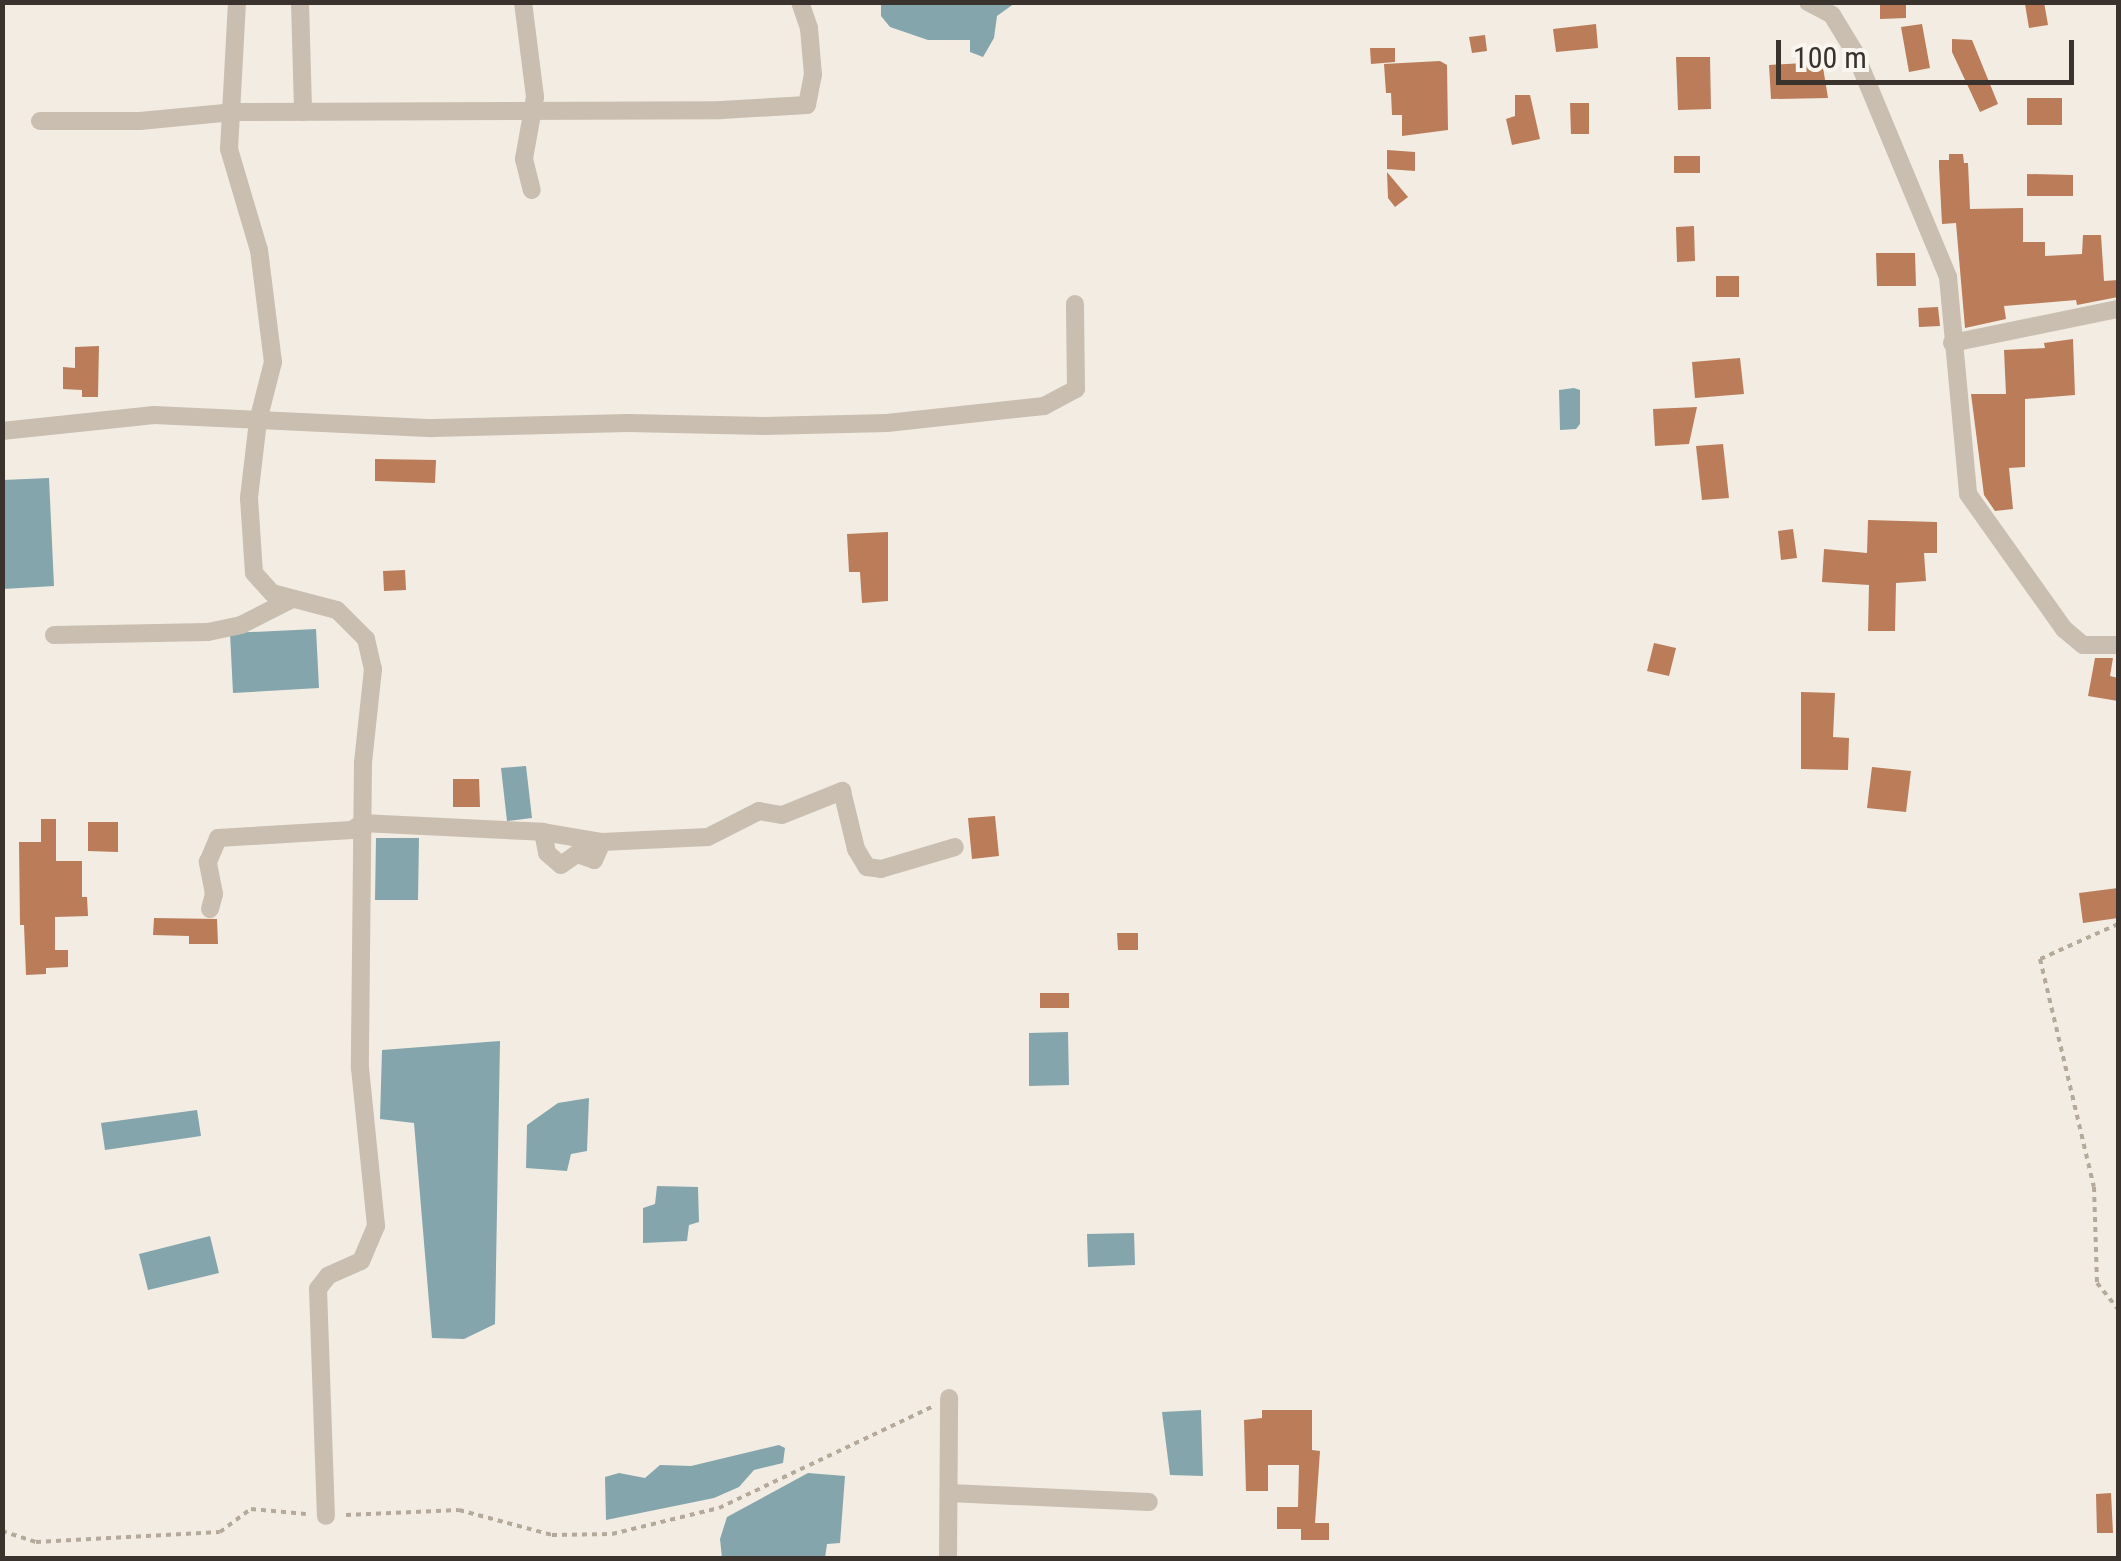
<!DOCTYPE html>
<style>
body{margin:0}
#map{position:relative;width:2121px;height:1561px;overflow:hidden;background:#f2ece3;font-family:"Roboto Condensed",sans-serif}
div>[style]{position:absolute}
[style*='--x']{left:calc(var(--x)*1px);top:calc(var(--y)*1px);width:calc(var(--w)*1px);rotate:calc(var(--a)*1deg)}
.water>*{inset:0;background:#84a5ac}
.building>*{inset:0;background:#ba7c59}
.path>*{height:4px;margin-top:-2px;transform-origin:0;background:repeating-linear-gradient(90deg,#b5a99a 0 5px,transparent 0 10px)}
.minor>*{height:18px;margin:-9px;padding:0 9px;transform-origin:9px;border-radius:9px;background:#c9beaf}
span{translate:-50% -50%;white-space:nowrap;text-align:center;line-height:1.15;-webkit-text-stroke:8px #f9f6ef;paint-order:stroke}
.frame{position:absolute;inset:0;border:5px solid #39322d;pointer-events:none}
.scale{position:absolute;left:1776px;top:40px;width:298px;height:45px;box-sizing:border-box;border:5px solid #39322d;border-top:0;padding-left:12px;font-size:30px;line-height:35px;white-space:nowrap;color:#39322d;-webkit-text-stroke:8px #f9f6ef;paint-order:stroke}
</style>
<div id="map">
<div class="water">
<div style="clip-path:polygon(881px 3px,1015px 3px,997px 16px,994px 38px,983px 57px,970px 52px,970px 40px,928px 40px,890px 27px,881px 16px)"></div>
<div style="clip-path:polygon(1574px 388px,1580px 390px,1580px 424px,1576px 429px,1560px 430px,1559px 390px)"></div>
<div style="clip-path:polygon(49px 478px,54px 586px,3px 589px,3px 480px)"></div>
<div style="clip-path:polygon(316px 629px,319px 688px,233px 693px,230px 633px)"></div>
<div style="clip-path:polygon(526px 766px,532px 818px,507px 821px,501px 768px)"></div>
<div style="clip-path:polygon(376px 838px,419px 838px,418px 900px,375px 900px)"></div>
<div style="clip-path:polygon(1068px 1032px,1069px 1085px,1029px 1086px,1029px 1033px)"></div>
<div style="clip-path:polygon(500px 1041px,495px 1324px,464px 1339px,432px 1338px,414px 1123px,380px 1119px,382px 1050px)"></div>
<div style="clip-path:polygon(589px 1098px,587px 1151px,571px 1154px,567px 1171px,526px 1168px,527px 1125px,558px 1103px)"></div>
<div style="clip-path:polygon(197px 1110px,201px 1136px,105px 1150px,101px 1123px)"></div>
<div style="clip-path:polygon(657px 1186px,698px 1187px,699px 1222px,689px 1225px,687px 1241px,643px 1243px,643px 1208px,655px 1204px)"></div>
<div style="clip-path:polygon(1134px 1233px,1135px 1265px,1088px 1267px,1087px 1234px)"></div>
<div style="clip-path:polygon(210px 1236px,219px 1273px,148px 1290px,139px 1254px)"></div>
<div style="clip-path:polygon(1201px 1410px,1203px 1476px,1170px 1475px,1162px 1412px)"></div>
<div style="clip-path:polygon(779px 1445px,785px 1448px,783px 1463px,754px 1470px,739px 1487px,714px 1498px,606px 1520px,605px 1477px,619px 1473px,645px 1478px,660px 1465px,691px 1466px)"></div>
<div style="clip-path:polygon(808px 1473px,845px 1476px,840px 1543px,827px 1544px,825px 1558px,722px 1558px,720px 1539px,727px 1517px)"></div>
</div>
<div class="building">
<div style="clip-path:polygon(1880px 2px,1906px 2px,1906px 18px,1880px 19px)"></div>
<div style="clip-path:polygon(2044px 2px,2048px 25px,2029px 28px,2025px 4px)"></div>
<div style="clip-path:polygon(1596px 24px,1598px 48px,1556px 52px,1553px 29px)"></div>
<div style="clip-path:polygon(1922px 24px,1930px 68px,1909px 72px,1901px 27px)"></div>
<div style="clip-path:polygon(1485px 35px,1487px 51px,1472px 53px,1469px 37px)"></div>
<div style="clip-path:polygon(1952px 39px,1972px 40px,1998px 104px,1980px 112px,1952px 52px)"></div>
<div style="clip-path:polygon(1370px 48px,1395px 48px,1395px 62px,1371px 64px)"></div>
<div style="clip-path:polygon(1821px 55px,1828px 98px,1771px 99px,1769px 65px,1804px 63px,1803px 59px)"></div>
<div style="clip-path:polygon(1676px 57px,1710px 57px,1711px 109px,1678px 110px)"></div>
<div style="clip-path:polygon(1440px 61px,1447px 65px,1448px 130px,1402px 136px,1402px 115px,1392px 115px,1391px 93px,1386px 93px,1384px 64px)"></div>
<div style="clip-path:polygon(1515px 95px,1530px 95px,1540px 139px,1512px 145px,1506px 119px,1515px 116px)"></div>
<div style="clip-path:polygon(2027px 98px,2062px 98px,2062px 125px,2027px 125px)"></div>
<div style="clip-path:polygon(1570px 103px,1589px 103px,1589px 134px,1571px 134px)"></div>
<div style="clip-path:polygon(1387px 150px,1415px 152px,1415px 171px,1387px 169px)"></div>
<div style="clip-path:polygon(1949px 154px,1963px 154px,1964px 163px,1968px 163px,1970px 209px,2023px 208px,2023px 242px,2045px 242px,2045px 256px,2082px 254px,2083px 235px,2101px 235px,2104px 281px,2118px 280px,2118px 297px,2077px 305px,2076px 300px,2004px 306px,2006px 319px,1965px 328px,1956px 223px,1942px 224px,1939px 166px,1939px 160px,1949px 160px)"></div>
<div style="clip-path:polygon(1674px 156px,1700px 156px,1700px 173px,1674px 173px)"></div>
<div style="clip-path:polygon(1387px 172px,1408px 197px,1395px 207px,1388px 198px)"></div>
<div style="clip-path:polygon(2027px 174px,2073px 175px,2073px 196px,2027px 196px)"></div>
<div style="clip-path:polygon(1694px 226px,1695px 261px,1677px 262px,1676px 227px)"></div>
<div style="clip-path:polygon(1876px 253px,1915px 253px,1916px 286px,1877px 286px)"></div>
<div style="clip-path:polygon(1716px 276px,1739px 276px,1739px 297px,1716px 297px)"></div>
<div style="clip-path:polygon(1938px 307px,1940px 326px,1919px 327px,1918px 308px)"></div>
<div style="clip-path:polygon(2073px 339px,2075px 395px,2025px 399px,2025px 467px,2009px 468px,2013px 509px,1995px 511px,1984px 495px,1971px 394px,2006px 394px,2004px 350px,2045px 348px,2044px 343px)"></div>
<div style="clip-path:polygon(99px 346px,98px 397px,82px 397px,82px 390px,63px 389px,63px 367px,75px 368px,75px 347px)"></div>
<div style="clip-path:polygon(1740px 358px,1744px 394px,1695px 398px,1692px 362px)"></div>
<div style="clip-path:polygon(1697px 407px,1689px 444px,1655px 446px,1653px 409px)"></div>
<div style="clip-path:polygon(1723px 444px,1729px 498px,1702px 500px,1696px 446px)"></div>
<div style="clip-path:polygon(375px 459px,436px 460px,435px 483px,375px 481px)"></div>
<div style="clip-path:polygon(1868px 520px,1937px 522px,1937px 553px,1924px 553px,1926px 581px,1896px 583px,1895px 631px,1868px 631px,1869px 585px,1822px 582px,1824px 549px,1867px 553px)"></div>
<div style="clip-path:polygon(1793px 529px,1797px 558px,1781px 560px,1778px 531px)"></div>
<div style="clip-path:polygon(888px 532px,888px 601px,862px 603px,860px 572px,849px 572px,847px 534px)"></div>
<div style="clip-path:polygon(405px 570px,406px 590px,384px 591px,383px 571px)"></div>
<div style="clip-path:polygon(1654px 643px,1676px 648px,1669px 676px,1647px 671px)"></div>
<div style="clip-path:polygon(2095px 658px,2113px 658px,2110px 676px,2118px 678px,2118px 701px,2088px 696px)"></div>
<div style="clip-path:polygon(1801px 692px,1835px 693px,1833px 737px,1849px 738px,1848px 770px,1801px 769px)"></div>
<div style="clip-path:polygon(1872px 767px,1911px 771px,1906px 812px,1867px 808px)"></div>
<div style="clip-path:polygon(453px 779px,479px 779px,480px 807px,453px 807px)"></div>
<div style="clip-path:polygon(995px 816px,999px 856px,972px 859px,968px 818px)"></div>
<div style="clip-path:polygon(41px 819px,56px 819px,56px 861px,82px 861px,82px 897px,87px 897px,88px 916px,55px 917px,55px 950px,68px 950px,68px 967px,46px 968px,46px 974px,26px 975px,24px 925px,20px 925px,19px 842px,41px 842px)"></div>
<div style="clip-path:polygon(88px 822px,118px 822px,118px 852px,88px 851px)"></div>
<div style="clip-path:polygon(2118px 888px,2118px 918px,2083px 923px,2079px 893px)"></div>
<div style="clip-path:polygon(154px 918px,217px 919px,218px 944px,189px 944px,189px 936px,153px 935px)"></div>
<div style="clip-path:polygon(1117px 933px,1138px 933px,1138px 950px,1118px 950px)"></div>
<div style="clip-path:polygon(1040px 993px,1069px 993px,1069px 1008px,1040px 1008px)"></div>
<div style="clip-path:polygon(1262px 1410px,1312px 1410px,1312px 1450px,1320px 1451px,1315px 1523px,1329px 1523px,1329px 1540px,1301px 1540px,1301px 1529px,1277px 1529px,1277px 1507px,1298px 1507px,1299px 1465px,1268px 1465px,1268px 1491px,1246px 1491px,1244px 1420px,1262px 1418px)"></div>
<div style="clip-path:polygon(2111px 1493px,2113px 1533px,2097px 1533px,2096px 1494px)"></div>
</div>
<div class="path">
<div style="--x:2118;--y:924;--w:85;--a:155.8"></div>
<div style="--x:2040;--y:959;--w:234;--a:76.7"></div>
<div style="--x:2094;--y:1187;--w:96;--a:88.2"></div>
<div style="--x:2097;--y:1283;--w:33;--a:51"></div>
<div style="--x:346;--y:1515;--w:113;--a:-2.5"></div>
<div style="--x:459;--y:1510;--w:96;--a:15"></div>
<div style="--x:552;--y:1535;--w:60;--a:-1"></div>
<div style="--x:612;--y:1534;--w:110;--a:-13.7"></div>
<div style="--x:719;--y:1508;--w:236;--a:-25.4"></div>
<div style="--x:2;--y:1531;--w:36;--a:18"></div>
<div style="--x:36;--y:1542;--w:184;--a:-3.1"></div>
<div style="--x:220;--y:1532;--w:39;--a:-37"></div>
<div style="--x:251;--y:1509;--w:55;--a:5.2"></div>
</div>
<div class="minor">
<div style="--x:237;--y:2;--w:147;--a:93.1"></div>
<div style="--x:229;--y:149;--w:105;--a:73.5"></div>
<div style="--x:259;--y:250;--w:113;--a:82.9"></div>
<div style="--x:273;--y:362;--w:61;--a:104.3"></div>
<div style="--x:258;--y:421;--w:78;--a:96.7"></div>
<div style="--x:249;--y:498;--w:75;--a:86.2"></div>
<div style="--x:254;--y:573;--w:27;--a:48"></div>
<div style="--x:272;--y:593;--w:67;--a:14.7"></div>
<div style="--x:337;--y:610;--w:41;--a:45"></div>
<div style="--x:366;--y:639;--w:31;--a:77"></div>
<div style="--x:373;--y:669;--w:94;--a:96.1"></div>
<div style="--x:363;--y:762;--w:306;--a:90.6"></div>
<div style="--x:360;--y:1068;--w:159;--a:84.2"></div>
<div style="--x:376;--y:1226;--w:38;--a:113"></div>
<div style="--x:361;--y:1261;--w:36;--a:156"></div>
<div style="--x:328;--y:1276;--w:16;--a:128"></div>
<div style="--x:318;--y:1289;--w:227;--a:88"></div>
<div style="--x:300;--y:2;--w:110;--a:88.4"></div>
<div style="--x:523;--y:2;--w:96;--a:82.8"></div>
<div style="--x:535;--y:97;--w:63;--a:100.1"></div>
<div style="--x:524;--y:159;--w:32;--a:76"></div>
<div style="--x:1808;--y:2;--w:27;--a:28"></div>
<div style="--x:1832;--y:15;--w:42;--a:58.6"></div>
<div style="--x:1854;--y:51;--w:245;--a:67.4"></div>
<div style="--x:1948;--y:277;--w:218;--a:84.7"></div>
<div style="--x:1968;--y:494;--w:166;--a:54.6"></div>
<div style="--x:2064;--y:629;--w:25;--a:40"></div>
<div style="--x:2083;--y:645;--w:35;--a:0"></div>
<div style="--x:40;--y:121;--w:100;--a:0"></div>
<div style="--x:140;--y:121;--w:93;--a:-5.5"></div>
<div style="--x:233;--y:112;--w:488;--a:-0.2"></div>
<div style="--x:721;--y:110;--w:86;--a:-3.3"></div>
<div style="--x:807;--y:105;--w:31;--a:-79"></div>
<div style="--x:813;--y:75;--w:47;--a:-94.9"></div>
<div style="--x:809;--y:28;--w:28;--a:-109"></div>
<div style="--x:1952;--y:343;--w:169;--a:-11.6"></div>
<div style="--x:2;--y:431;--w:153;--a:-6"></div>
<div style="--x:154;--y:415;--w:279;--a:2.7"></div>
<div style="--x:433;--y:428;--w:195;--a:-1.5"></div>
<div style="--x:628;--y:423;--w:136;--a:1.3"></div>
<div style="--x:764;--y:426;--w:123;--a:-1.4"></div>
<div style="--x:887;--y:423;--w:158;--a:-6.2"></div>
<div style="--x:1044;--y:406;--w:36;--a:-28"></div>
<div style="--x:1076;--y:389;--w:85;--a:-90.7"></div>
<div style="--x:54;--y:635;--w:154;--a:-1.1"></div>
<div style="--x:208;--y:632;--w:34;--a:-12"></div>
<div style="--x:241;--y:625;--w:57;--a:-27"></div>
<div style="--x:543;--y:832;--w:21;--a:79"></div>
<div style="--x:547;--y:853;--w:18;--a:41"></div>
<div style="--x:561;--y:865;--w:19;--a:-35"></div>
<div style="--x:577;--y:854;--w:18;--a:19"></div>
<div style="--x:594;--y:860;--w:20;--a:-66"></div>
<div style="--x:210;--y:909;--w:16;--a:-75"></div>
<div style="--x:214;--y:894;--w:33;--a:-101"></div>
<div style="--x:208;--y:862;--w:26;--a:-67"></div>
<div style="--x:218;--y:838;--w:134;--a:-3.4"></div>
<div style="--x:352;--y:830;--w:12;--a:-35"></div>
<div style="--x:362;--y:823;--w:181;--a:2.8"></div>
<div style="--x:543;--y:832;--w:60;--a:9.6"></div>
<div style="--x:602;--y:842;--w:106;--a:-2.7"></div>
<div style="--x:708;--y:837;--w:57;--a:-27"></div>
<div style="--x:759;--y:811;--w:23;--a:10"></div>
<div style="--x:782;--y:815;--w:65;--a:-21.8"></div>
<div style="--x:842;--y:791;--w:60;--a:76.4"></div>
<div style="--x:856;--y:849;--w:21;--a:59"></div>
<div style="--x:867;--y:867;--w:14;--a:8"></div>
<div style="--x:881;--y:869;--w:77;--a:-16.6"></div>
<div style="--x:949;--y:1493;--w:200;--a:2.6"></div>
<div style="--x:948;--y:1558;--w:160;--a:-89.6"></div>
</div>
<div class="frame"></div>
<div class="scale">100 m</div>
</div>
